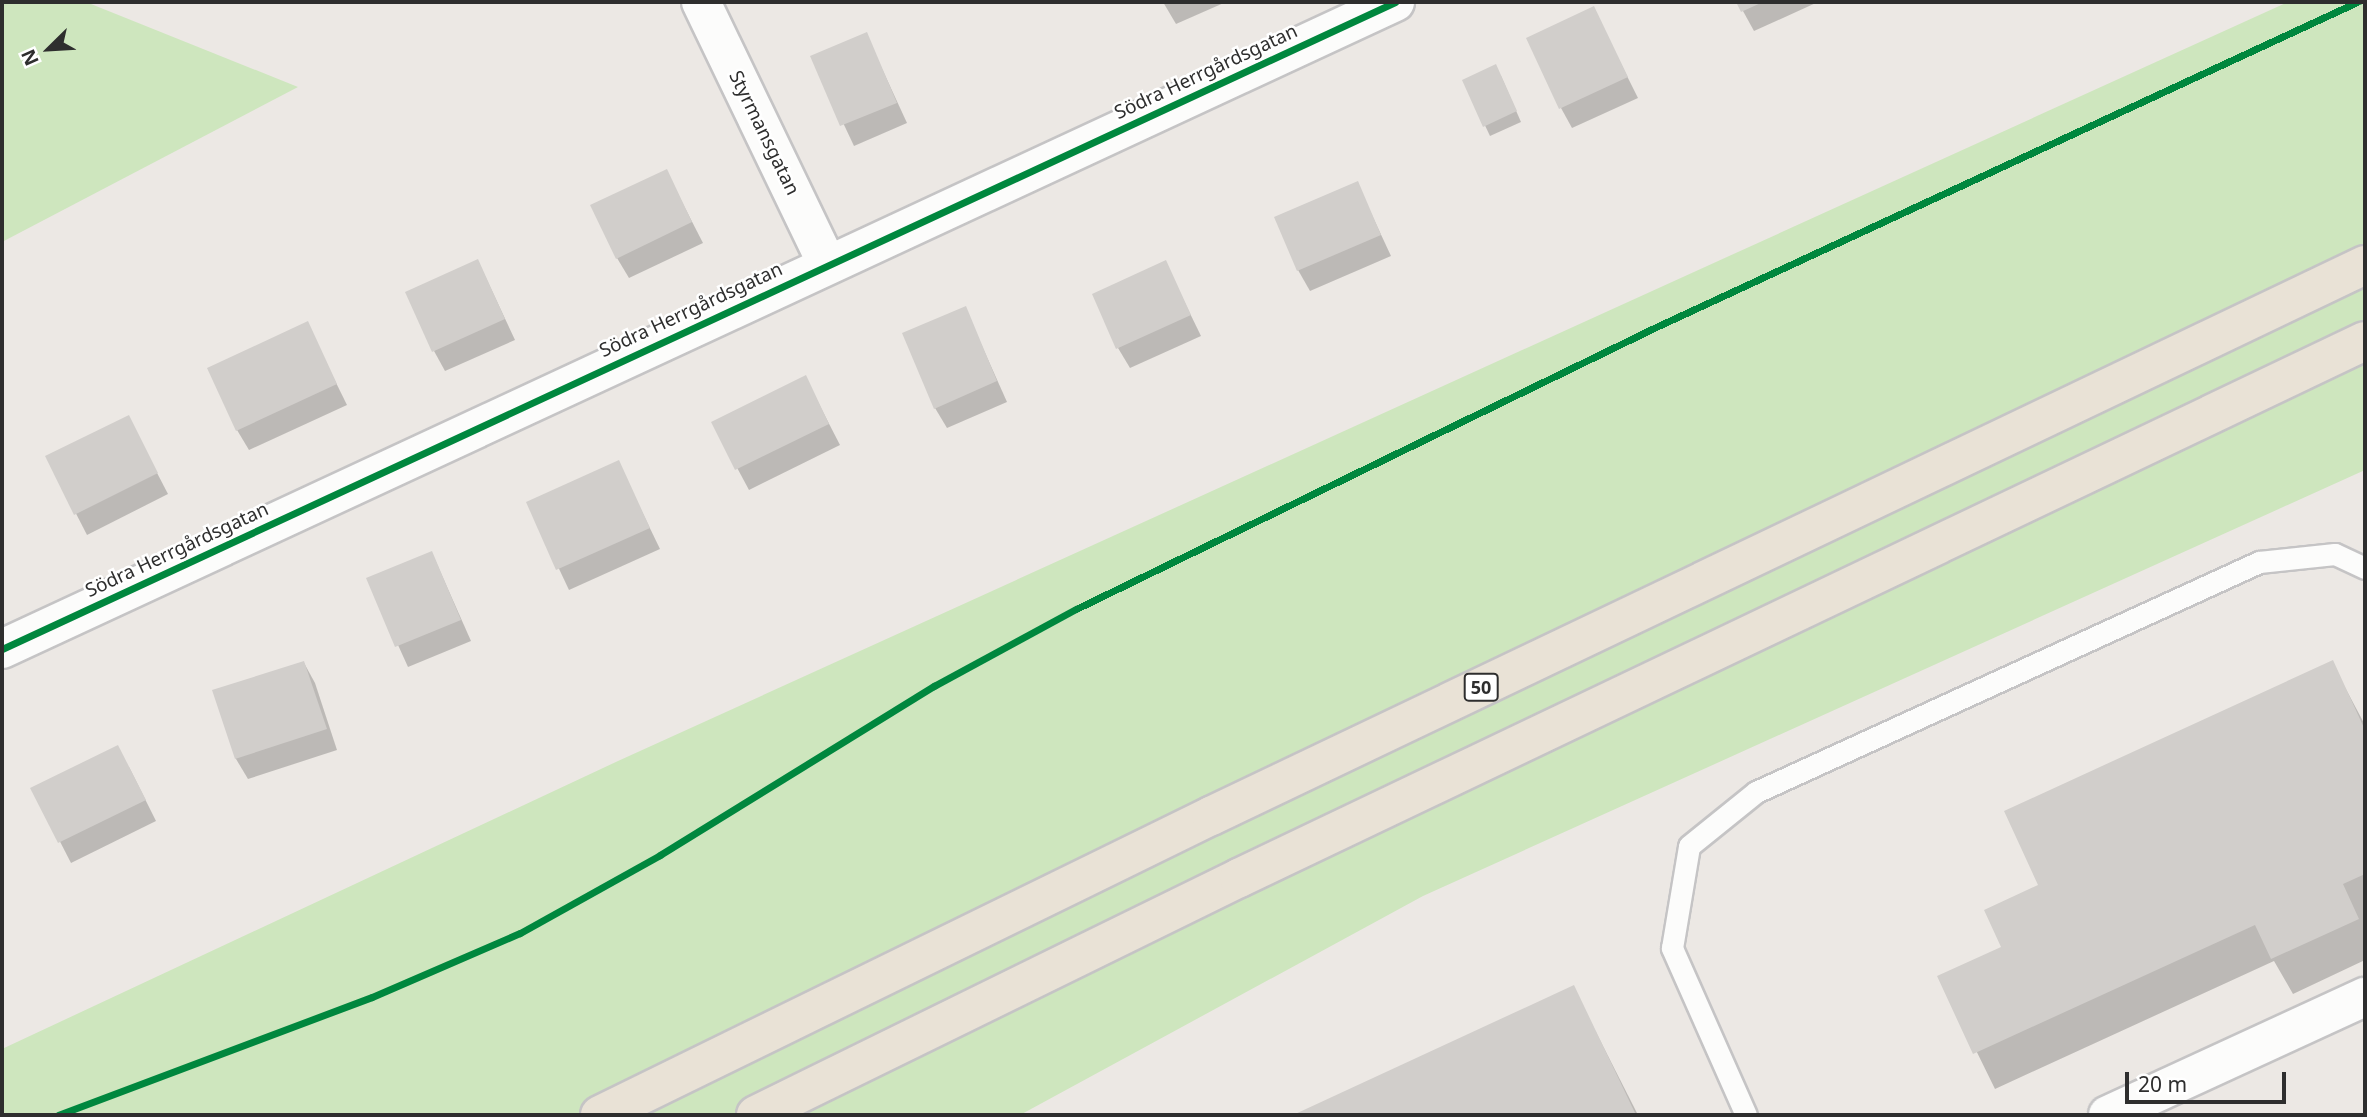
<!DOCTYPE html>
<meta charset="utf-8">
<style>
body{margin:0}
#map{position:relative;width:2367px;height:1117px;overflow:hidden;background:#ece8e4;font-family:"Noto Sans",sans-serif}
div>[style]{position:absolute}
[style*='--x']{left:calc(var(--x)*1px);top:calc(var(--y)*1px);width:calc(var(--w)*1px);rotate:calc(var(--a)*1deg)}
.green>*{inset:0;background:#cee6be}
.shadow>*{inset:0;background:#0003}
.building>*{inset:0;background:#d1cecb}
.roads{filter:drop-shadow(2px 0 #c5c4c5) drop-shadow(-2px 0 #c5c4c5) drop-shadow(0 2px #c5c4c5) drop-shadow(0 -2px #c5c4c5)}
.service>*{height:21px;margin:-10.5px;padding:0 10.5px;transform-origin:10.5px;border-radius:10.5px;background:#fcfcfb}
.minor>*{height:38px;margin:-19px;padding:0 19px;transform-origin:19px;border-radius:19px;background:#fcfcfb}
.tertiary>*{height:38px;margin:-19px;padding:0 19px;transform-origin:19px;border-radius:19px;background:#fcfcfb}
.trunk>*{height:38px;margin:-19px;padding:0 19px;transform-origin:19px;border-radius:19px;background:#e9e2d6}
.cycleway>*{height:7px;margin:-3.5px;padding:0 3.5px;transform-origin:3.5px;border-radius:3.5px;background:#00873e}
span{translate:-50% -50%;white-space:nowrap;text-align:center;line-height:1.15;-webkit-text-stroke:5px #fff;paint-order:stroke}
.shield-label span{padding:2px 5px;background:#fff;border:2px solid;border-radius:5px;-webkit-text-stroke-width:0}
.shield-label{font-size:18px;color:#2e2e2e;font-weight:700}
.street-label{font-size:19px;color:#2e2e2e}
.frame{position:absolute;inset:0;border:4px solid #2e2e2e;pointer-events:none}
.north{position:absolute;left:14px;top:14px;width:70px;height:70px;-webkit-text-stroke:5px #fff;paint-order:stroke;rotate:246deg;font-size:19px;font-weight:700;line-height:28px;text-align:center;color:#2e2e2e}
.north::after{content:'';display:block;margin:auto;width:24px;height:32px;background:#2e2e2e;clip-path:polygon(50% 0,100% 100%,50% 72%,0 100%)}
.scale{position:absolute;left:2125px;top:1072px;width:161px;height:32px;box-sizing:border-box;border:4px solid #2e2e2e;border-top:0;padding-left:9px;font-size:21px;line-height:24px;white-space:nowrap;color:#2e2e2e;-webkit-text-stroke:5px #fff;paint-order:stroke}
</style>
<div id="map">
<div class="green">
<div style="clip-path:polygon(2px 2px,86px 2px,298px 87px,2px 242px)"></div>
<div style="clip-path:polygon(2288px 2px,2365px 2px,2365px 470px,1423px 896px,1020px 1115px,2px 1115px,2px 1049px,618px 761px)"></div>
</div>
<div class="shadow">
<div style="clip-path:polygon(1163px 2px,1226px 2px,1176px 24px)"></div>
<div style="clip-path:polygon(1738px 2px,1818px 2px,1754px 31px)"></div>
<div style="clip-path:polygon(1593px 8px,1638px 98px,1572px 128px,1561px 108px)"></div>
<div style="clip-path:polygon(866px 34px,907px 123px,854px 146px,812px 57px)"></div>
<div style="clip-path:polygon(1501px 76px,1521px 122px,1490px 136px,1464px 81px)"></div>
<div style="clip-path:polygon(666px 171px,703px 243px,629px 278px,617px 258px)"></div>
<div style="clip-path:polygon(1357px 183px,1391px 256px,1310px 291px,1298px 270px)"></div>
<div style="clip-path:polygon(478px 261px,515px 340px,445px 371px,434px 351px)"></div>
<div style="clip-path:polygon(1165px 262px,1201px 336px,1130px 368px,1118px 348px)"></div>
<div style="clip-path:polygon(965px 308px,1007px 402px,947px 428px,935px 408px)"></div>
<div style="clip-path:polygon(307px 324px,347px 405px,249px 450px,237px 430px)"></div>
<div style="clip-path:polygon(805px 377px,840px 445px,749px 490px,713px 423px)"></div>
<div style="clip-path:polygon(128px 417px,168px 494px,87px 535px,47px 457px)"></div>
<div style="clip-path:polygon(618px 462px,660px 549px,569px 590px,528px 503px)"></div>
<div style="clip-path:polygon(432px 553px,471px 641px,408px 667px,368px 579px)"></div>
<div style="clip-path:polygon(304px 663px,315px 683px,337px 750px,248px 779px,236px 759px,214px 692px)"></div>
<div style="clip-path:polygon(2332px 663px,2365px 725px,2365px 960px,2293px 994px,2274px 961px,1995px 1089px,1940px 977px,2003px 947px,2041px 886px)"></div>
<div style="clip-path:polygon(129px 767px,156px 821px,71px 863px,33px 789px)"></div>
<div style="clip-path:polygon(1573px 987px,1638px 1115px,1297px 1115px)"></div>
</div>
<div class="building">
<div style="clip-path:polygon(1736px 2px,1763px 2px,1741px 12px)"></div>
<div style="clip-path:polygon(1594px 6px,1628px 77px,1559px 109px,1526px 38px)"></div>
<div style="clip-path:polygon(867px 32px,897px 103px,840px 126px,810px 56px)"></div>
<div style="clip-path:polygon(1496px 64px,1517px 111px,1483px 127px,1462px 80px)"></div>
<div style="clip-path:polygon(667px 169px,692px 222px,616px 259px,590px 205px)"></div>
<div style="clip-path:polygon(1358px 181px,1381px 235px,1297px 271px,1274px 217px)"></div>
<div style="clip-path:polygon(478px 259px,505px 319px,432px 352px,405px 292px)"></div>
<div style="clip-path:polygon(1166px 260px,1191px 315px,1116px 349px,1092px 294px)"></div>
<div style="clip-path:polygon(966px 306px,997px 381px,934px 409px,902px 333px)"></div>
<div style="clip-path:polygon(308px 321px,337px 384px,236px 431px,207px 368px)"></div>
<div style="clip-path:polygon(806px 375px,829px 424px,735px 470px,711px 422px)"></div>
<div style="clip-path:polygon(129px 415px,158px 473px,74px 515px,45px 456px)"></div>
<div style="clip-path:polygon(619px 460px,650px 528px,556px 570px,526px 502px)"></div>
<div style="clip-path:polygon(432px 551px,461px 620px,395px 647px,366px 578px)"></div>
<div style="clip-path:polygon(2333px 660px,2365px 730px,2365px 874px,2343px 884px,2359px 919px,2271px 959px,2255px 925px,1973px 1054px,1937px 976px,2001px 947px,1984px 910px,2038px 885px,2004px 811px)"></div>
<div style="clip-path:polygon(304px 661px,327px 729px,235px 759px,212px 690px)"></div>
<div style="clip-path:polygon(118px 745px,146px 800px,58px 843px,30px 788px)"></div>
<div style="clip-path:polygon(1574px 985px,1636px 1115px,1293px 1115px)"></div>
</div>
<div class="roads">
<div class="service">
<div style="--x:1746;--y:1115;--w:183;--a:-113.9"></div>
<div style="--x:1672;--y:948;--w:103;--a:-80.5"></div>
<div style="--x:1689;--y:846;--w:86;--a:-38.9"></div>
<div style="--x:1756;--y:792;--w:553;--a:-24.57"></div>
<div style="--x:2259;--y:562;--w:76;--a:-6"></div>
<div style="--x:2335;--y:554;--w:33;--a:25"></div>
</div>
<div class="minor">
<div style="--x:701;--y:2;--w:291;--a:64.3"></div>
<div style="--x:2;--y:649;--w:1536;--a:-24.91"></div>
</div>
<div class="tertiary">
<div style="--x:2108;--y:1115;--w:283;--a:-24.7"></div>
</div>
<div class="trunk">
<div style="--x:600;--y:1115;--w:680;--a:-26.08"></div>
<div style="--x:1211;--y:816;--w:1279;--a:-25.52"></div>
<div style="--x:756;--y:1115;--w:538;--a:-26.14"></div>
<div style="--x:1239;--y:878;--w:1247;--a:-25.5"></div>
</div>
</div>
<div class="cycleway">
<div style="--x:2;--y:649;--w:1536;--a:-24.91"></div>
<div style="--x:58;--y:1115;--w:335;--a:-20.6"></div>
<div style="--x:372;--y:997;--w:161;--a:-23.4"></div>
<div style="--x:520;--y:933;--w:160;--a:-29.1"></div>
<div style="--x:660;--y:855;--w:322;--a:-31.7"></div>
<div style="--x:934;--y:686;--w:162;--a:-28.5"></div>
<div style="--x:1076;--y:609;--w:645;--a:-25.93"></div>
<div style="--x:1656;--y:327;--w:773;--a:-24.87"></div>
</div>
<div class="shield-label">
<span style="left:1481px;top:687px">50</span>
</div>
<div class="street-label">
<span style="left:1206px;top:72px;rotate:-25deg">Södra Herrgårdsgatan</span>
<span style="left:764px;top:133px;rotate:64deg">Styrmansgatan</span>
<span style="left:691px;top:310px;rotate:-25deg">Södra Herrgårdsgatan</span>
<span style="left:177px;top:550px;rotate:-25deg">Södra Herrgårdsgatan</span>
</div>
<div class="frame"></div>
<div class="north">N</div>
<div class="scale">20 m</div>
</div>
